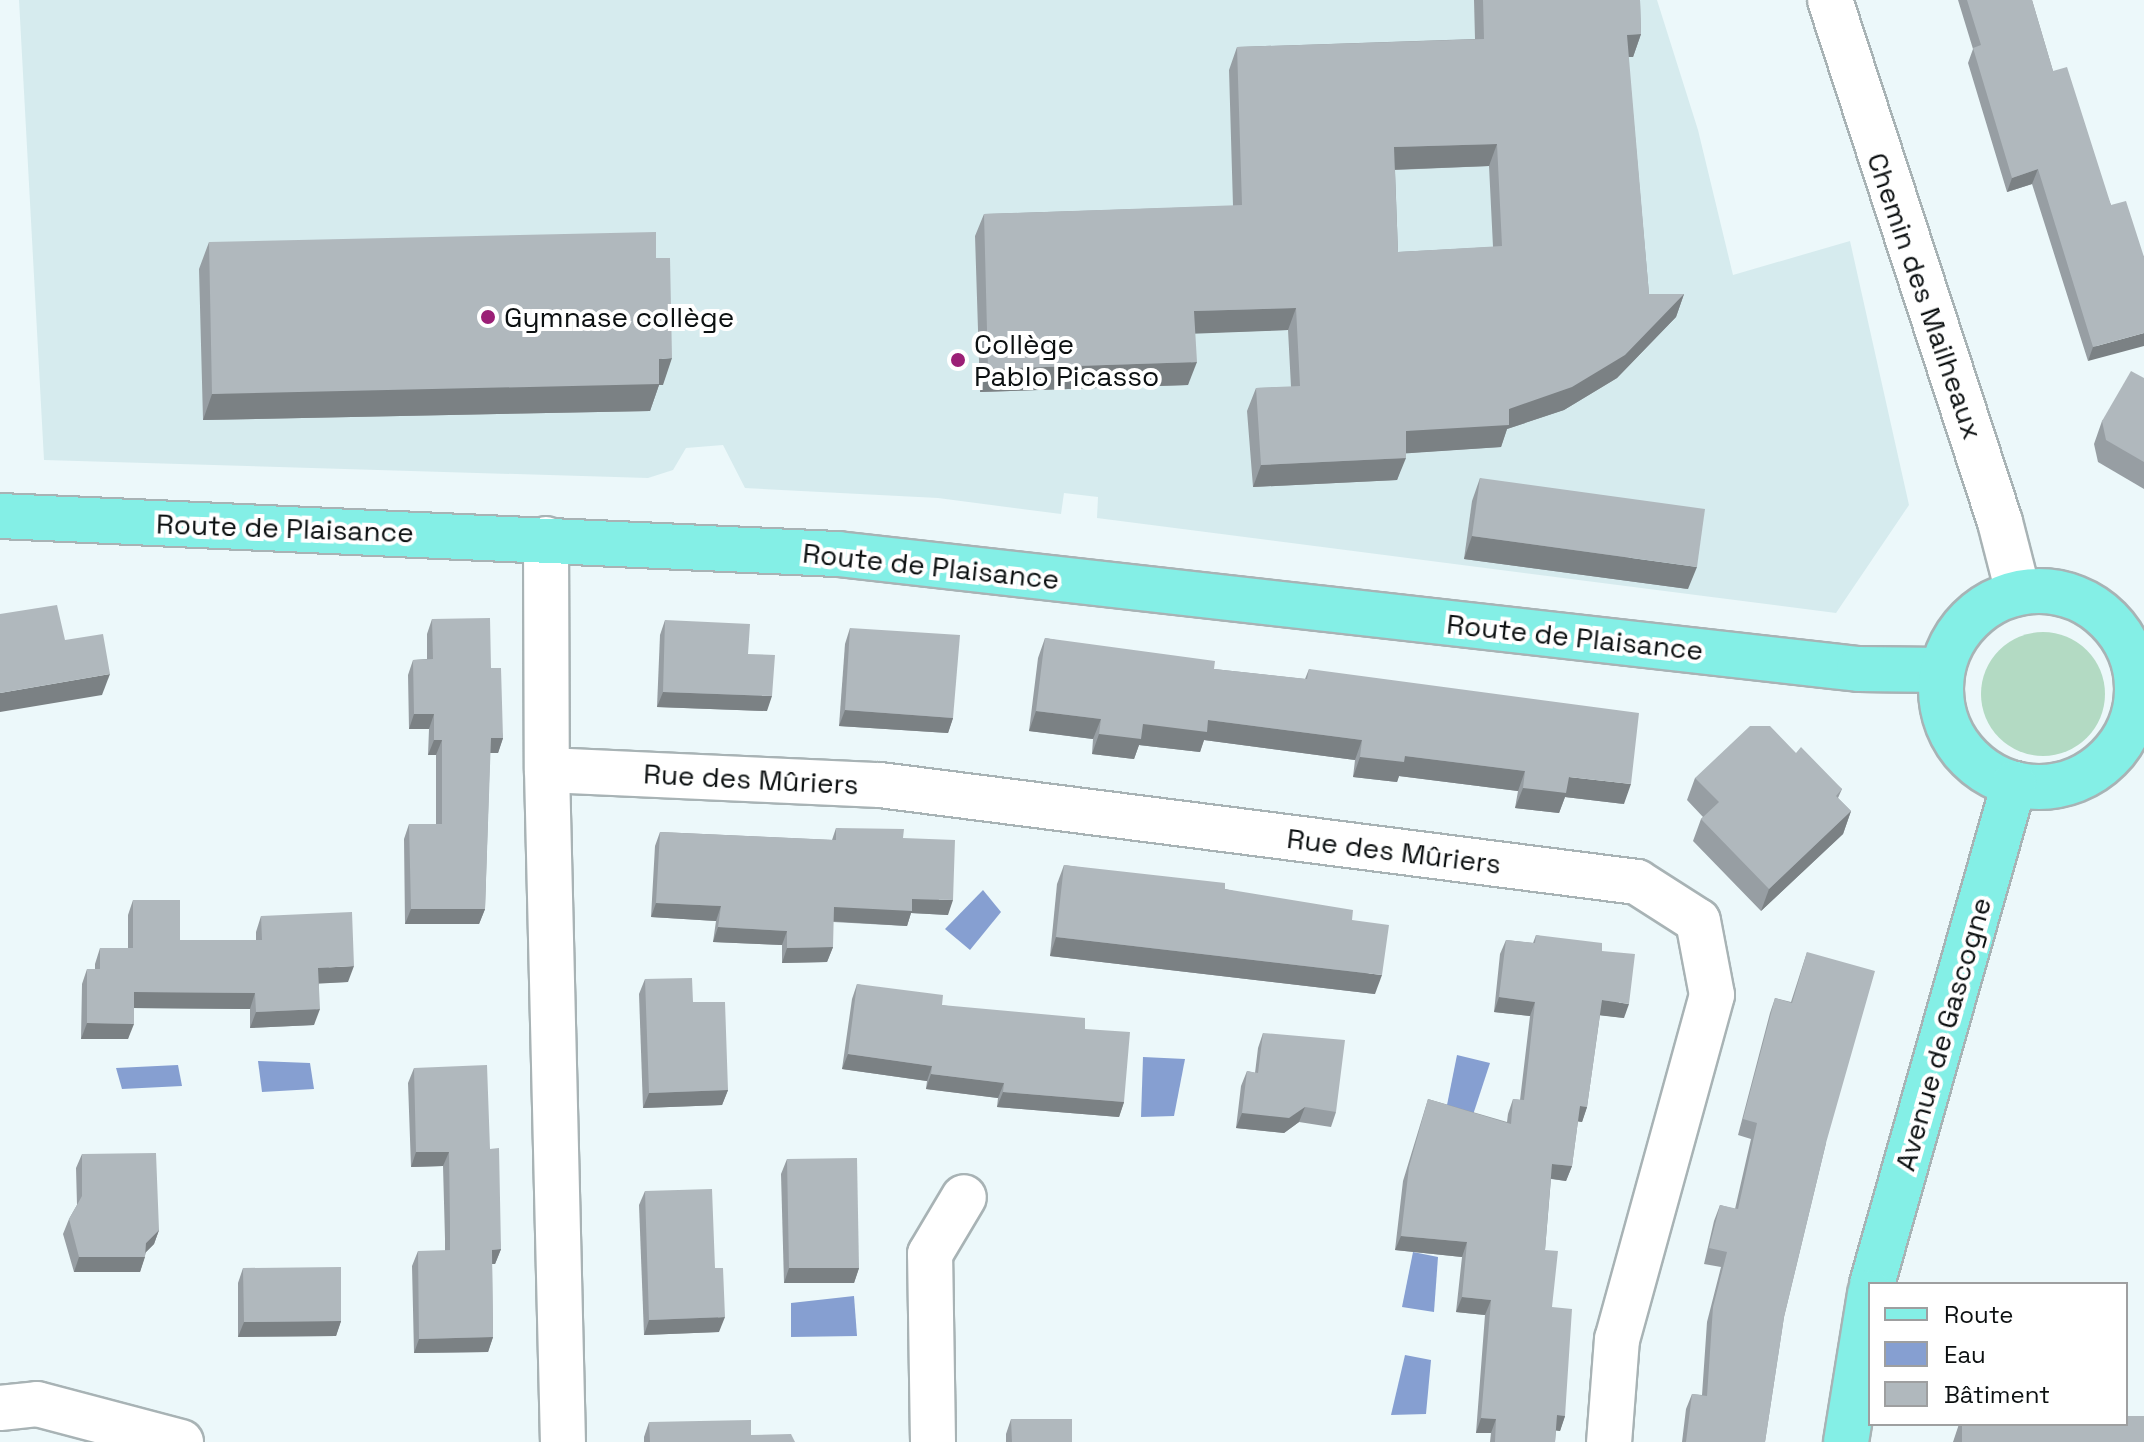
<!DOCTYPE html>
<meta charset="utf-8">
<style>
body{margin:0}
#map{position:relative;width:2144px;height:1442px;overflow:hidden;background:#ecf8fa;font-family:"Space Grotesk",sans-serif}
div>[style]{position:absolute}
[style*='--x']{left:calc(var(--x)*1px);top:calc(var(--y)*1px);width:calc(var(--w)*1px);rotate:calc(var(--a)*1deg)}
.built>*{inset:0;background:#d6ebee}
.green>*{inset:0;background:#b3dac3}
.round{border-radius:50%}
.water>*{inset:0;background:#869fd1}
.roads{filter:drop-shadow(2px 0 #a8b3b5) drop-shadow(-2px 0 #a8b3b5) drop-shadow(0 2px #a8b3b5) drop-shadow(0 -2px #a8b3b5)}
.minor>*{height:44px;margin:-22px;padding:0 22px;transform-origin:22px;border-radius:22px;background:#fff}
.major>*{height:44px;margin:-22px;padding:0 22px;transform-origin:22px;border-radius:22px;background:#84efe6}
.major>.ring{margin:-22px;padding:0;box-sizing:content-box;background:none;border:44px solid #84efe6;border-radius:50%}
.wall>*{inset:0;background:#979ea3}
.shaded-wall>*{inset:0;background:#7b8184}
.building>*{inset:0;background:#b0b8bd}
.dots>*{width:22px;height:22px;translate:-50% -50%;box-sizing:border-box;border:4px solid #fff;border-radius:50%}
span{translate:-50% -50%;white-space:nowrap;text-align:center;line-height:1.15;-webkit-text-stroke:8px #fff;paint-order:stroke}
.street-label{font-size:28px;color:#0c1011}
.poi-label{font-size:28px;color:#0c1011}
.left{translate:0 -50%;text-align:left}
.legend{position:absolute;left:1868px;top:1282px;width:260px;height:144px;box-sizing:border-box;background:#fff;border:2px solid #9e9fa0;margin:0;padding:10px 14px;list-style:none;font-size:24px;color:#0c1011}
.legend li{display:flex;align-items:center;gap:16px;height:40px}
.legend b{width:40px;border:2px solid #9e9fa0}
</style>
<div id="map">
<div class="built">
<div style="clip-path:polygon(19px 0,1657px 0,1698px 130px,1733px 275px,1850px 241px,1909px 505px,1836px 613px,1097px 518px,1098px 497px,1064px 493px,1061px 514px,938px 498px,745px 488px,723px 445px,686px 448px,673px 470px,648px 478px,44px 460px)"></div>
</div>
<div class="green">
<div class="round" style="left:1981px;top:632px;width:124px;height:124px"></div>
</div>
<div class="water">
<div style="clip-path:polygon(983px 890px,1001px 912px,970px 950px,945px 929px)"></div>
<div style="clip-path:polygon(1457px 1055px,1490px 1063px,1470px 1124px,1445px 1115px)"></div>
<div style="clip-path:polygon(1143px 1057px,1185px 1059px,1174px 1116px,1141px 1117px)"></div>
<div style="clip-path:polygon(258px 1061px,310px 1063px,314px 1089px,262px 1092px)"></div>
<div style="clip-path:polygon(178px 1065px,182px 1086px,122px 1089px,116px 1068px)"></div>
<div style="clip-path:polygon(1413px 1252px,1438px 1257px,1434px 1312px,1402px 1307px)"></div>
<div style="clip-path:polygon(854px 1296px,857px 1336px,791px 1337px,791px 1303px)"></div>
<div style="clip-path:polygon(1405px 1355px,1431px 1360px,1426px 1414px,1391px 1415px)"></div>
</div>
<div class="roads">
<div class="minor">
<div style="--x:1830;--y:0;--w:549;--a:71.96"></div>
<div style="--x:2000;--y:522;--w:72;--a:75.6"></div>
<div style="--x:546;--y:539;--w:231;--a:89.8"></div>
<div style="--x:547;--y:770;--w:672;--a:88.64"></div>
<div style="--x:547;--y:770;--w:333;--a:2.6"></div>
<div style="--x:880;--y:785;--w:763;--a:7.3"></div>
<div style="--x:1637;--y:882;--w:72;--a:32.6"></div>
<div style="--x:1698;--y:921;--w:75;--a:79.3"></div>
<div style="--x:1712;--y:995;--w:357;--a:105.4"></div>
<div style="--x:1617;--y:1339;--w:103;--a:94.4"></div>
<div style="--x:0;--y:1408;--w:37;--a:-6"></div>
<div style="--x:37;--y:1404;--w:149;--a:14.8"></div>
<div style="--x:933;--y:1442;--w:188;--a:-90.9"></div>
<div style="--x:930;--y:1254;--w:66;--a:-59.2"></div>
</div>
<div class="major">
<div style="--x:0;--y:516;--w:839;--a:2.6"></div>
<div style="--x:838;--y:554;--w:1027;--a:6.43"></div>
<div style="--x:1859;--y:669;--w:83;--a:0.7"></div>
<div class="ring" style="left:1941px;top:591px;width:152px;height:152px"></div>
<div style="--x:1872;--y:1284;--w:520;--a:-74.15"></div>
<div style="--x:1846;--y:1442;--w:151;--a:-80.8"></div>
</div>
</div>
<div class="wall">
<div style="clip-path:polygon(evenodd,1474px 0,1640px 0,1641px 34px,1633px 57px,1628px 57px,1649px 294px,1684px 294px,1676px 317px,1617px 378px,1564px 410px,1507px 429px,1501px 447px,1406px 453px,1397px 480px,1253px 487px,1247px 411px,1256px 388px,1291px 387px,1288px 330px,1195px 333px,1188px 385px,980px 392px,975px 236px,984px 214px,1233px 206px,1229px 70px,1237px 47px,1475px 39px,1474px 0,1489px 166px,1493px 247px,1398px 252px,1395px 170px,1489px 166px)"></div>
<div style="clip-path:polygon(1958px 0,2032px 0,2053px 71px,2111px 205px,2144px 257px,2088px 361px,2032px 184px,2007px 192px,1968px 63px,1973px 49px)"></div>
<div style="clip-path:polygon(209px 242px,656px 258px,663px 385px,659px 385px,650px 411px,203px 420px,199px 269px)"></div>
<div style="clip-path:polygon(2144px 378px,2144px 489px,2098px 462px,2094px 444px,2102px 421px)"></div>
<div style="clip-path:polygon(1480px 478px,1688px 589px,1464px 559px,1472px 501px)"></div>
<div style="clip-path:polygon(432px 619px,491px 668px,503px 738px,498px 753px,490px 753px,485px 909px,479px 924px,405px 924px,404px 839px,409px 824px,436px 824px,436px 755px,428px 755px,429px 729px,409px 729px,408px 675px,413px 660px,427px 659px,427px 634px)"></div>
<div style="clip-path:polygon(665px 620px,748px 654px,767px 711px,657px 707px,660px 635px)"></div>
<div style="clip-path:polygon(850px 628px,953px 718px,948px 733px,839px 726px,845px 644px)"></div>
<div style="clip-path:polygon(1045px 638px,1214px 669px,1305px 679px,1309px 669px,1624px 804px,1565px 797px,1559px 813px,1515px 808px,1518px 791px,1399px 776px,1397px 782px,1353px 777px,1355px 760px,1204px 740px,1200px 752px,1139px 745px,1134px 759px,1092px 754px,1093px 739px,1029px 731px,1038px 658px)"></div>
<div style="clip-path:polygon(1796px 753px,1842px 789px,1838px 798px,1851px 811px,1843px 834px,1761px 911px,1693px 841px,1701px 819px,1703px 817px,1687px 800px,1695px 778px)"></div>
<div style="clip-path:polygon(836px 828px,903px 838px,948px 915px,911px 913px,907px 926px,833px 922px,833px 947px,827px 962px,782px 963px,782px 945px,713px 942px,716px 921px,651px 917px,655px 846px,660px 832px,832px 840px)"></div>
<div style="clip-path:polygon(1064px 865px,1225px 889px,1352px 920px,1375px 994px,1050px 956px,1057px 884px)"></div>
<div style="clip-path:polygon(133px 900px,180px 940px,256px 940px,256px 932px,261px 916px,348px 982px,319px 983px,314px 1025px,250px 1028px,250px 1009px,134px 1008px,128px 1039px,81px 1039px,82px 984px,87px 969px,95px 969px,95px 964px,100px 948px,128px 948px,128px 915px)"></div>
<div style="clip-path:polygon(1536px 935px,1602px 951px,1624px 1018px,1600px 1015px,1587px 1107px,1582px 1122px,1578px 1121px,1572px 1166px,1566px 1181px,1551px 1179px,1545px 1250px,1565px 1416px,1560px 1431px,1556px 1430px,1555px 1442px,1490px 1442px,1491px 1433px,1476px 1433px,1485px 1315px,1456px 1312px,1462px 1257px,1395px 1250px,1403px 1181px,1428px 1099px,1507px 1122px,1508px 1114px,1513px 1099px,1520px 1100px,1530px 1016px,1494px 1012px,1500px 954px,1506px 940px,1533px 943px)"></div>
<div style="clip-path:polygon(1807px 952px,1826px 1143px,1784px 1317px,1765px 1442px,1682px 1442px,1686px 1409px,1692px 1394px,1702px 1395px,1707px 1322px,1721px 1267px,1704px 1264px,1714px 1221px,1720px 1205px,1735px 1209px,1751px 1139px,1738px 1135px,1770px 1013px,1775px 998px,1791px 1002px)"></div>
<div style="clip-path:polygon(645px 979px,693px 1002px,728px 1090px,722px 1105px,643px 1108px,639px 994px)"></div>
<div style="clip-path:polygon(857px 984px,942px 1005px,1085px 1029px,1124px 1102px,1119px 1117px,997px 1107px,998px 1098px,926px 1089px,927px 1081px,842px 1069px,852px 999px)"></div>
<div style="clip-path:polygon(1263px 1033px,1336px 1112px,1331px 1127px,1299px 1122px,1284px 1133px,1236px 1128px,1241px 1086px,1247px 1071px,1255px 1073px,1258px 1048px)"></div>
<div style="clip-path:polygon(414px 1068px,490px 1149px,501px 1249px,495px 1264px,492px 1264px,493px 1337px,488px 1352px,414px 1353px,412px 1266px,418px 1251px,445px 1251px,445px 1239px,443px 1166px,411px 1167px,408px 1083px)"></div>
<div style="clip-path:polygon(82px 1154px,159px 1230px,154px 1244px,146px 1252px,140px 1272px,74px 1272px,63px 1234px,69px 1219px,77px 1205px,76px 1168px)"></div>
<div style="clip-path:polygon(787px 1159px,859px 1268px,854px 1283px,784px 1283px,781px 1174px)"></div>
<div style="clip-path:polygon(645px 1191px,715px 1268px,719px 1332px,644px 1335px,639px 1205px)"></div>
<div style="clip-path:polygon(243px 1268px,341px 1321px,336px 1336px,238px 1337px,238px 1283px)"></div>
<div style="clip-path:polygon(1011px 1419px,1072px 1442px,1006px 1442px,1006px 1434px)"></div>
<div style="clip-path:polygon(649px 1422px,751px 1435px,795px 1442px,644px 1442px,644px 1437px)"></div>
<div style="clip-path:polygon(1959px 1424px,2126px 1424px,2144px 1442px,1953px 1442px)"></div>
</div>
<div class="shaded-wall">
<div style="clip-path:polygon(1641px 34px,1633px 57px,1618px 57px,1627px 35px)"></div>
<div style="clip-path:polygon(1497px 144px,1489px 166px,1385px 170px,1394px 147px)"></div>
<div style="clip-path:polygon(2038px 169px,2032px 184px,2007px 192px,2012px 178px)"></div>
<div style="clip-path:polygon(1684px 294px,1676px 317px,1617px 378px,1564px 410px,1507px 429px,1501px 447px,1397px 454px,1406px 431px,1509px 409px)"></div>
<div style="clip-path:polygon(1296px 308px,1288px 330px,1186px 334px,1194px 311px)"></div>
<div style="clip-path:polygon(2144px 333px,2144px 346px,2088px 361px,2093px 347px)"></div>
<div style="clip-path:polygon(672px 358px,663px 385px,659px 385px,650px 411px,203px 420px,212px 394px)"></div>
<div style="clip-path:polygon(1197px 362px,1188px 385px,980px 392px,988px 369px)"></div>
<div style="clip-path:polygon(1406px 458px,1397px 480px,1253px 487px,1261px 465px)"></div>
<div style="clip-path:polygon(1472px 536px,1697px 567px,1688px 589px,1464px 559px)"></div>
<div style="clip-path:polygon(110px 674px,102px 695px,0 712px,0 693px)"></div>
<div style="clip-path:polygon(663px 692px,772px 696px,767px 711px,657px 707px)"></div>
<div style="clip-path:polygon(845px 710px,953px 718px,948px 733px,839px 726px)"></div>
<div style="clip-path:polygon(1036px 711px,1101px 719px,1093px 739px,1029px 731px)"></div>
<div style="clip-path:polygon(414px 714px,434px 714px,429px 729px,409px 729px)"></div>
<div style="clip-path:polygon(1208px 720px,1362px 740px,1355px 760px,1204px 740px,1200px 752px,1139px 745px,1134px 759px,1092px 754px,1099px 734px,1143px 724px)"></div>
<div style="clip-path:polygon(491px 738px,503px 738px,498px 753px,485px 753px)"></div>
<div style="clip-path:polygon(434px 740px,442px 740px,436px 755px,428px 755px)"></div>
<div style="clip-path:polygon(1405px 756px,1525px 771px,1518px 791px,1399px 776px,1397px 782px,1353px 777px,1360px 757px)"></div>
<div style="clip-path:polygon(1569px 777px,1631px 784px,1624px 804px,1565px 797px,1559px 813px,1515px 808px,1523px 788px)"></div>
<div style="clip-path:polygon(1851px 811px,1843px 834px,1761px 911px,1769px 889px)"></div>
<div style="clip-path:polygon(912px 899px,953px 900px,948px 915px,911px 913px,907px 926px,828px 921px,834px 907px)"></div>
<div style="clip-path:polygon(656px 903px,721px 906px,716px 921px,651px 917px)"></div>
<div style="clip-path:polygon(411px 909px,485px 909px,479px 924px,405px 924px)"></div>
<div style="clip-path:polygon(718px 927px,787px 931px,782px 945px,713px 942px)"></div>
<div style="clip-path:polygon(1056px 937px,1382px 975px,1375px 994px,1050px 956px)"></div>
<div style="clip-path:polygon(833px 947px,827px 962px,782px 963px,787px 948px)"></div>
<div style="clip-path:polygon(354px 966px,348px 982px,312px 984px,318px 968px)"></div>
<div style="clip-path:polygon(134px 992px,255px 993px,250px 1009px,129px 1008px)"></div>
<div style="clip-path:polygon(1499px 997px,1535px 1002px,1530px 1016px,1494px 1012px)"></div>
<div style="clip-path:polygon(1602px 1000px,1629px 1004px,1624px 1018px,1597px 1015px)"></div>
<div style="clip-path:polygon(320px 1009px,314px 1025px,250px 1028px,256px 1012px)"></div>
<div style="clip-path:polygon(87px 1023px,134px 1024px,128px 1039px,81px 1039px)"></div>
<div style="clip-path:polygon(848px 1054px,932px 1066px,927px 1081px,842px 1069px)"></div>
<div style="clip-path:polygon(931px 1074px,1004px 1083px,998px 1098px,926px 1089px)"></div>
<div style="clip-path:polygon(728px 1090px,722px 1105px,643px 1108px,649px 1093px)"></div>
<div style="clip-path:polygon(1003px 1092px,1124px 1102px,1119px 1117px,997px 1107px)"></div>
<div style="clip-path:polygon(1580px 1106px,1587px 1107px,1582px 1122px,1574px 1121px)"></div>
<div style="clip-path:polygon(1305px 1107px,1299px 1122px,1284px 1133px,1236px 1128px,1242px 1113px)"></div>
<div style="clip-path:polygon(416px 1152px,449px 1152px,443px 1166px,411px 1167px)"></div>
<div style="clip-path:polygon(1552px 1164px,1572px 1166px,1566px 1181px,1547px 1178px)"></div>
<div style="clip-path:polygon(159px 1230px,154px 1244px,141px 1257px,145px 1257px,140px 1272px,74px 1272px,79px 1257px,146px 1243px)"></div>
<div style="clip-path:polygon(1401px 1236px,1467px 1242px,1462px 1257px,1395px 1250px)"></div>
<div style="clip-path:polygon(501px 1249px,495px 1264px,486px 1264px,492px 1250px)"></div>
<div style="clip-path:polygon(789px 1268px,859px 1268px,854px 1283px,784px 1283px)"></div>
<div style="clip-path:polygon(1462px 1297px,1491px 1300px,1485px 1315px,1456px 1312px)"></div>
<div style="clip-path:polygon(725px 1317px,719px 1332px,644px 1335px,649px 1320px)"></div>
<div style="clip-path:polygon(341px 1321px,336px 1336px,238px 1337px,244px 1322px)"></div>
<div style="clip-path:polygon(493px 1337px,488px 1352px,414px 1353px,419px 1339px)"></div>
<div style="clip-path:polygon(1557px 1415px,1565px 1416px,1560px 1431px,1551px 1430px)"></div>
<div style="clip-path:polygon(1481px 1418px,1496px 1419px,1491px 1433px,1476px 1433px)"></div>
</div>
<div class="building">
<div style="clip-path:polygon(evenodd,1483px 0,1640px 0,1641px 34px,1627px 35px,1649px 294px,1684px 294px,1625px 355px,1572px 387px,1509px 409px,1509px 425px,1406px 431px,1406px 458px,1261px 465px,1256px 388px,1300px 386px,1296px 308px,1194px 311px,1197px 362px,988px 369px,984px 214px,1242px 205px,1237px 47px,1484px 39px,1483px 0,1497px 144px,1502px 246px,1398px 252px,1394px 147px,1497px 144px)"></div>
<div style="clip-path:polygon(1967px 0,2032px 0,2053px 71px,2067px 67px,2111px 205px,2126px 201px,2144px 257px,2144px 333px,2093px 347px,2038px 169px,2012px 178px,1973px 48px,1981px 45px)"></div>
<div style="clip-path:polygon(656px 232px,656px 258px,670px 258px,672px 358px,659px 359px,659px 384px,212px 394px,209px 242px)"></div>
<div style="clip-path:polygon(2131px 371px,2144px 378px,2144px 462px,2106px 440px,2102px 421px)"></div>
<div style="clip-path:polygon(1480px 478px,1705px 509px,1697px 567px,1472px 536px)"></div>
<div style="clip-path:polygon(57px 605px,65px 640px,103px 634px,110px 674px,0 693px,0 614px)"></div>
<div style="clip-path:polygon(490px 618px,491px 668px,501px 668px,503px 738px,491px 738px,485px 909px,411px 909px,409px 824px,442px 824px,442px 740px,434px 740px,434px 714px,414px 714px,413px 660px,433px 659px,432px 619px)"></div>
<div style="clip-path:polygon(665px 620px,750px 624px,748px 654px,775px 655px,772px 696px,663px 692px)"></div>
<div style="clip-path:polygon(850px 628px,960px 635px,953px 718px,845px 710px)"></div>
<div style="clip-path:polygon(1045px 638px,1215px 661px,1214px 669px,1307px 679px,1309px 669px,1639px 713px,1631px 784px,1569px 777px,1566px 793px,1523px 788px,1525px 771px,1405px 756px,1404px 762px,1360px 757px,1362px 740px,1208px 720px,1207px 732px,1143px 724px,1141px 739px,1099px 734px,1101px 719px,1036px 711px)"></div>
<div style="clip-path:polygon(1750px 726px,1770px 726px,1796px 753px,1801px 747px,1842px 789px,1836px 796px,1851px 811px,1769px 889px,1701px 819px,1719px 802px,1695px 778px)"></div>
<div style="clip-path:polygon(836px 828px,904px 829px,903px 838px,955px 840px,953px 900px,912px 899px,912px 911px,834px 907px,833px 947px,787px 948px,787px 931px,718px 927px,721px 906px,656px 903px,660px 832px,836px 840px)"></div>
<div style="clip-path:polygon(1064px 865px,1225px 883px,1225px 889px,1353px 910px,1352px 920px,1389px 925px,1382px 975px,1056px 937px)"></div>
<div style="clip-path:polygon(133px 900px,180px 900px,180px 940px,262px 940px,261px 916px,352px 912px,354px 966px,318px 968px,320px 1009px,256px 1012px,255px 993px,134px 992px,134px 1024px,87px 1023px,87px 969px,100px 969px,100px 948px,133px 948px)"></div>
<div style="clip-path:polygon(1536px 935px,1602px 943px,1602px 951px,1635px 954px,1629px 1004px,1602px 1000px,1587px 1107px,1580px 1106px,1572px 1166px,1552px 1164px,1545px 1250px,1558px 1251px,1552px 1307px,1572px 1309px,1565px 1416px,1557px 1415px,1555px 1442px,1495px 1442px,1496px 1419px,1481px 1418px,1491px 1300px,1462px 1297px,1467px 1242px,1401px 1236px,1409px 1167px,1428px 1099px,1511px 1124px,1513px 1099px,1524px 1100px,1535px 1002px,1499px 997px,1506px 940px,1535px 943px)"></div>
<div style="clip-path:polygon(1807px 952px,1875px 971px,1826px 1143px,1784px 1317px,1765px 1442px,1686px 1442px,1692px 1394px,1707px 1396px,1713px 1307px,1727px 1252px,1709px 1248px,1720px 1205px,1738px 1209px,1757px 1123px,1743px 1119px,1775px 998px,1792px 1003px)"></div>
<div style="clip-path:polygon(692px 978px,693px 1002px,725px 1002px,728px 1090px,649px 1093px,645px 979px)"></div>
<div style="clip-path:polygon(857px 984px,943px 995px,942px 1005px,1085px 1018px,1085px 1029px,1130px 1032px,1124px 1102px,1003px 1092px,1004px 1083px,931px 1074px,932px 1066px,848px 1054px)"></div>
<div style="clip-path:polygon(1263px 1033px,1345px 1040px,1336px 1112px,1305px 1107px,1289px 1118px,1242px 1113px,1247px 1071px,1258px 1073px)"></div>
<div style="clip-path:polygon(487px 1065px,490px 1149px,499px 1148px,501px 1249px,492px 1250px,493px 1337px,419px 1339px,418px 1251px,450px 1250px,450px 1224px,449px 1152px,416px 1152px,414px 1068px)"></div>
<div style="clip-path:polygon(156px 1153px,159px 1230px,146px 1243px,145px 1257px,79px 1257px,69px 1219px,82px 1196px,82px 1154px)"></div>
<div style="clip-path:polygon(857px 1158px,859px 1268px,789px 1268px,787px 1159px)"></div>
<div style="clip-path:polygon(712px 1189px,715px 1268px,723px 1268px,725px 1317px,649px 1320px,645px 1191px)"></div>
<div style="clip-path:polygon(341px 1267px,341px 1321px,244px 1322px,243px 1268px)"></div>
<div style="clip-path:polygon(2126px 1416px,2144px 1416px,2144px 1442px,1962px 1442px,1962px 1424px,2126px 1424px)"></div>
<div style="clip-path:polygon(1011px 1419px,1072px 1419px,1072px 1442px,1012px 1442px)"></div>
<div style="clip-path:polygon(751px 1420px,751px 1435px,791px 1434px,795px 1442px,650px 1442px,649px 1422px)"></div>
</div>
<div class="dots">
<div style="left:488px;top:317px;background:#9b1f76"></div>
<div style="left:958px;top:360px;background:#9b1f76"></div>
</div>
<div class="street-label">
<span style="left:1925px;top:296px;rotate:71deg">Chemin des Mailheaux</span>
<span style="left:285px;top:528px;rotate:2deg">Route de Plaisance</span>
<span style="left:931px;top:566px;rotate:6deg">Route de Plaisance</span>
<span style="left:1575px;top:637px;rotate:6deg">Route de Plaisance</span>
<span style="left:751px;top:779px;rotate:3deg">Rue des Mûriers</span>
<span style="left:1394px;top:851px;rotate:7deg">Rue des Mûriers</span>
<span style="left:1943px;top:1034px;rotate:-74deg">Avenue de Gascogne</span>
</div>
<div class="poi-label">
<span class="left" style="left:504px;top:317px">Gymnase collège</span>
<span class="left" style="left:974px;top:360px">Collège<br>Pablo Picasso</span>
</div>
<ul class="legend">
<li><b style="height:10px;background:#84efe6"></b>Route</li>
<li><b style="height:22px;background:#869fd1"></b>Eau</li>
<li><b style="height:22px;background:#b0b8bd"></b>Bâtiment</li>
</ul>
</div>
